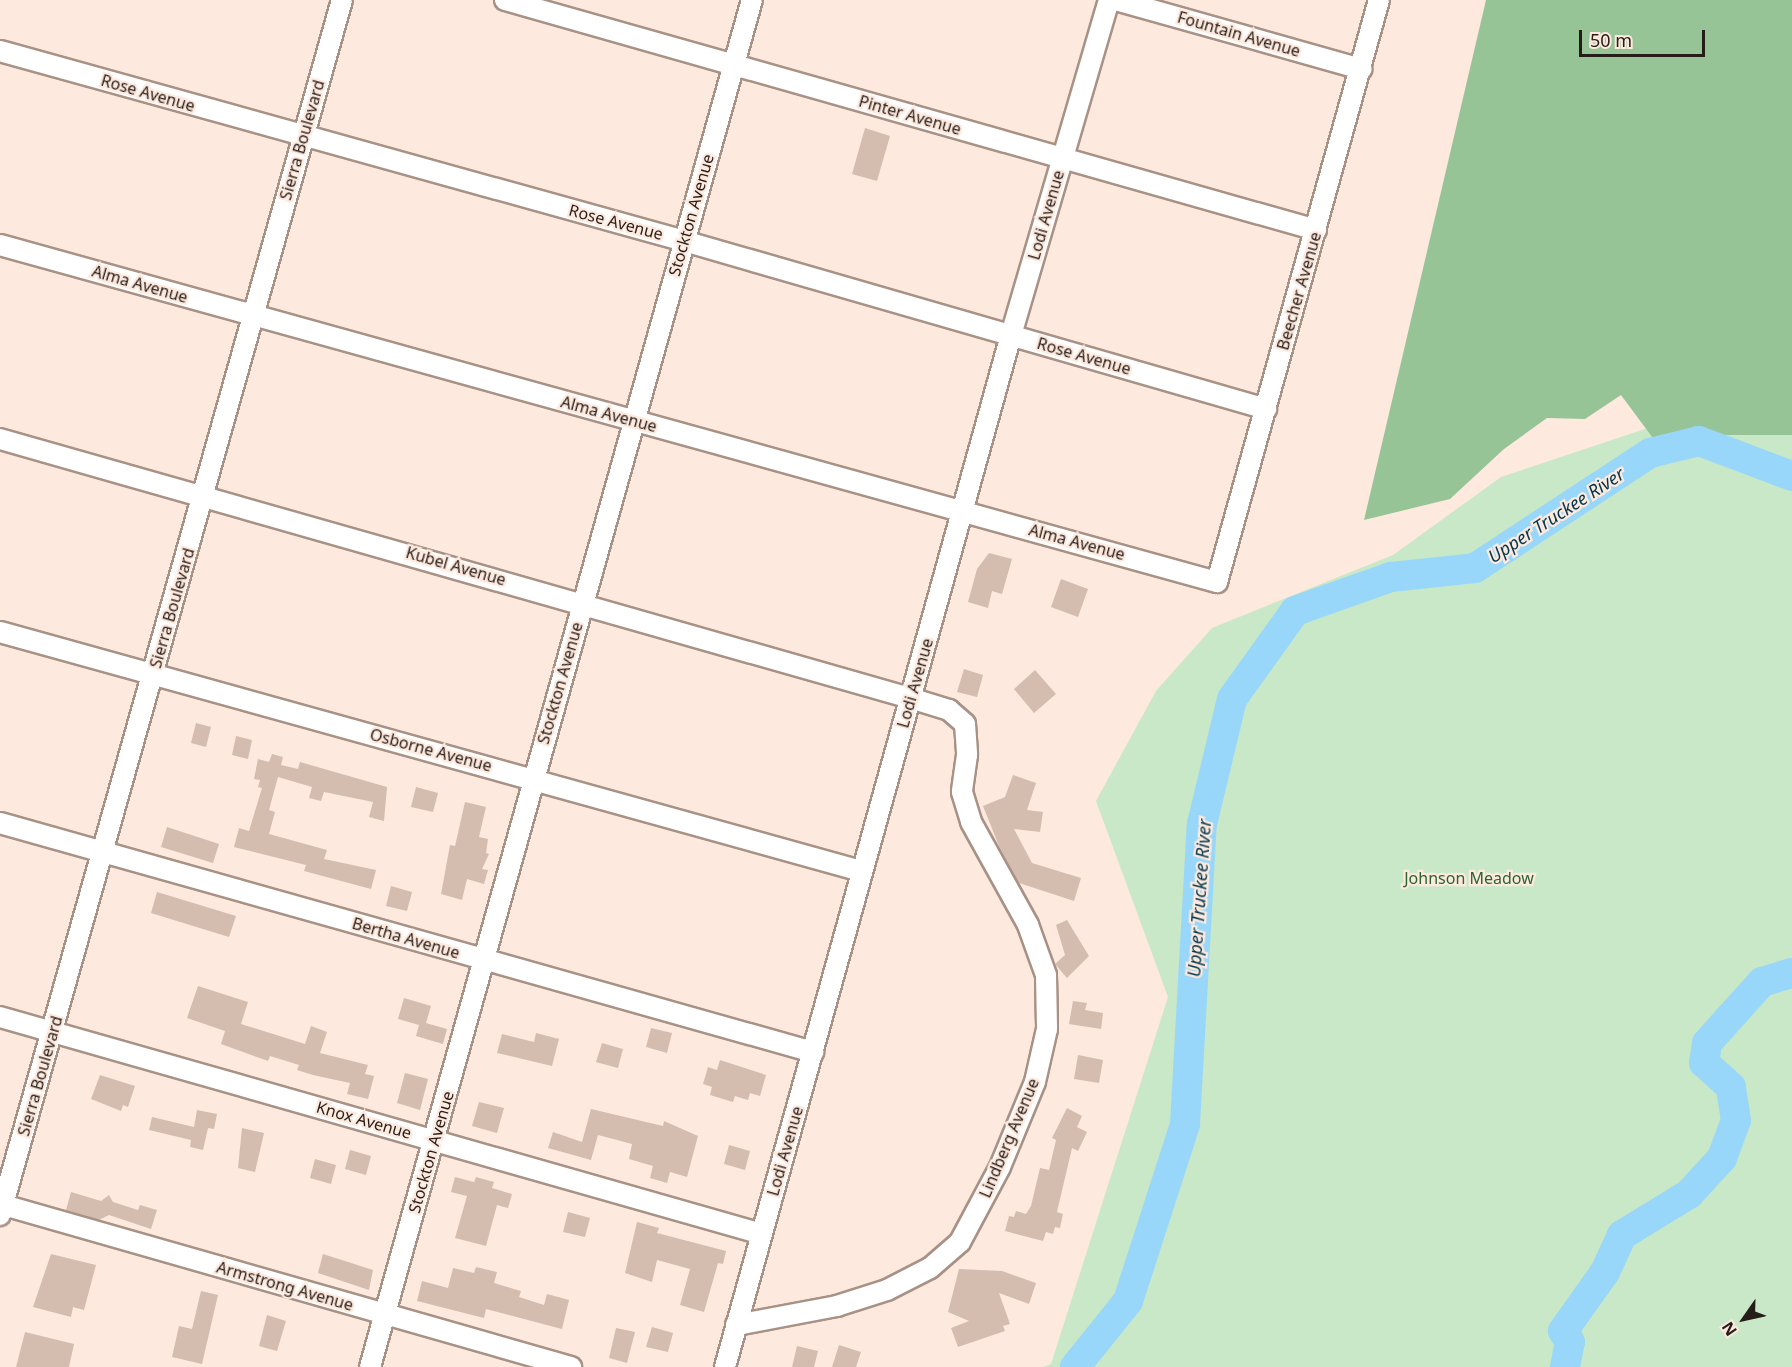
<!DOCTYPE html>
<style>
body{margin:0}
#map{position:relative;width:1792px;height:1367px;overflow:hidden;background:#fde9de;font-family:"Noto Sans",sans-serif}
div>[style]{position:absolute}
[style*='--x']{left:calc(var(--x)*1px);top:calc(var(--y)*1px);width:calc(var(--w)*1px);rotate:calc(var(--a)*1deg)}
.green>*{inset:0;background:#c8e8c8}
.forest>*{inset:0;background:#97c497}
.river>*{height:30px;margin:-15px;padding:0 15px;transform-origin:15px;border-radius:15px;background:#98d7f9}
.building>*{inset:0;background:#d4bdae}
.roads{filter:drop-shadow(2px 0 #a89185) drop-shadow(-2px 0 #a89185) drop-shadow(0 2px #a89185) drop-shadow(0 -2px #a89185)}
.minor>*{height:20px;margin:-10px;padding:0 10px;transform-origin:10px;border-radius:10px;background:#fff}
span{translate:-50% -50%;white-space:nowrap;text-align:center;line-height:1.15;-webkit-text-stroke:4.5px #fde9de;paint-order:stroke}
.street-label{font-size:16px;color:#261d18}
.park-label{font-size:16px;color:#28662d}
.water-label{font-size:18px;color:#00374e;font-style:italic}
.north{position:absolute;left:1714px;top:1289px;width:60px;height:60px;-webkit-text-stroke:4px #fde9de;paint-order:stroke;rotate:236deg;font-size:16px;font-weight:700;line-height:24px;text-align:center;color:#261d18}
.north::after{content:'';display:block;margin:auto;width:21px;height:27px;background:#261d18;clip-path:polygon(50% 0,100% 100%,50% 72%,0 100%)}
.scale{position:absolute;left:1579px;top:30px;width:126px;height:27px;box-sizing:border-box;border:3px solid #261d18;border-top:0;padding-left:8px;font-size:18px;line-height:21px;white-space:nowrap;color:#261d18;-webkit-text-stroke:4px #fde9de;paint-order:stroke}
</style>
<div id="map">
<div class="green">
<div style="clip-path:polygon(1792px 380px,1792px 1367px,1043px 1367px,1051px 1364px,1168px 997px,1096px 801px,1156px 691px,1212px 628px,1393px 555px,1501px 477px)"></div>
</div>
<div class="forest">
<div style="clip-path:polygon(1486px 0,1792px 0,1792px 435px,1721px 435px,1661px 449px,1621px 395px,1585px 419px,1547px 418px,1504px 449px,1450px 499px,1364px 520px)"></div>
</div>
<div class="river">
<div style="--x:1075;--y:1367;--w:85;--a:-51.2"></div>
<div style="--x:1128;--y:1301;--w:186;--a:-72.1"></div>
<div style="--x:1185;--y:1124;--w:300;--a:-86.8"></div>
<div style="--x:1202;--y:824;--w:129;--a:-76.5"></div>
<div style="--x:1232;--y:699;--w:108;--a:-54.4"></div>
<div style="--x:1295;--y:611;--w:102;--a:-19.5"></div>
<div style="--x:1391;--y:577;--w:84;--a:-6.1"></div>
<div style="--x:1475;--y:568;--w:209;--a:-33.3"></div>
<div style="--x:1650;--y:453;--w:50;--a:-13.8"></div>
<div style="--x:1699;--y:441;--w:99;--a:20.6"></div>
<div style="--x:1565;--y:1367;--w:25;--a:-79"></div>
<div style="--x:1570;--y:1342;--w:13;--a:-122"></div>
<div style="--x:1563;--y:1331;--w:72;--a:-54.6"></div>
<div style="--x:1605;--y:1272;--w:41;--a:-65.3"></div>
<div style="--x:1622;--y:1235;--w:79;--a:-31.5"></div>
<div style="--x:1689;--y:1194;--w:49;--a:-47.5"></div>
<div style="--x:1722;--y:1158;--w:40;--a:-69.8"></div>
<div style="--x:1736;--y:1120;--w:33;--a:-99"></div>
<div style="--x:1731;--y:1087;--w:36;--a:-138"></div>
<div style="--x:1704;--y:1063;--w:20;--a:-81"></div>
<div style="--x:1707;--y:1043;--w:82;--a:-48"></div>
<div style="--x:1762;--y:982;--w:31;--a:-17"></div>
</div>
<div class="building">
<div style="clip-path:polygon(865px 128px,890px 136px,877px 181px,852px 174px)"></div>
<div style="clip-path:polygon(989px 553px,1012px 559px,1002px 594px,992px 591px,988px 608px,968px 602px,977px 569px)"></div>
<div style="clip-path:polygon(1061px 579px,1088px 589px,1078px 617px,1051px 607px)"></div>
<div style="clip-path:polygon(964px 669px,983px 675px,977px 697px,957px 692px)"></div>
<div style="clip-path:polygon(1035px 670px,1056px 694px,1034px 713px,1014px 689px)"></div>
<div style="clip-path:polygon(196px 723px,211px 727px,206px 747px,191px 743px)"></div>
<div style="clip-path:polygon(236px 736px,252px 740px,248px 759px,232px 755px)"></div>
<div style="clip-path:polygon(272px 754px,283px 757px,281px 765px,298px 769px,300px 762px,387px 787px,384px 821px,369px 817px,373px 802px,324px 792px,321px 801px,309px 798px,312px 787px,278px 777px,269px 810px,275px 812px,269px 834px,327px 850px,324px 859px,376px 870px,371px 889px,304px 871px,306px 865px,234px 847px,239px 828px,249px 831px,262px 788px,258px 787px,260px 780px,254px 779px,258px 759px,269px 762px)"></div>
<div style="clip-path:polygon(1013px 775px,1036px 783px,1027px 810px,1043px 812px,1040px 832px,1014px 829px,1032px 863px,1081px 878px,1074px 901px,1019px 883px,999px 846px,983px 806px,1005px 797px)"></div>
<div style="clip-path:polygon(416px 787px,438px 793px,433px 812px,411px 807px)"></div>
<div style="clip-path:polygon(465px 802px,486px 807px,479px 837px,488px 839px,486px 853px,489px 854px,482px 869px,488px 870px,484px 884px,467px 879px,462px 900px,441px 894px,450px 845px,455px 846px)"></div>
<div style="clip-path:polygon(167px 827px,219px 844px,213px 863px,161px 847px)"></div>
<div style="clip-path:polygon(391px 886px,412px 892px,407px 911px,386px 906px)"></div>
<div style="clip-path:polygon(157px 892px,236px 916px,229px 937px,151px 913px)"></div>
<div style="clip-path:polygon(1067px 920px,1089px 956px,1067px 978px,1055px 964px,1065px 955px,1056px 925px)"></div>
<div style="clip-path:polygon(198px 986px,248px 1002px,241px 1024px,305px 1044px,311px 1026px,327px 1032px,320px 1053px,368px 1065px,365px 1074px,374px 1076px,368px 1099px,347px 1094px,350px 1083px,313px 1075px,297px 1070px,299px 1065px,270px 1056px,268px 1061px,221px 1044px,225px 1031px,187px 1018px)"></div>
<div style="clip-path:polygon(404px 998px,431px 1006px,426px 1023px,447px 1029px,443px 1044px,416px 1036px,419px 1025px,398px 1019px)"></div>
<div style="clip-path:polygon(1073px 1001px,1087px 1003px,1085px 1010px,1103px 1013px,1101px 1029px,1069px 1024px)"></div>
<div style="clip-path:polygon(651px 1028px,672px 1033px,667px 1053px,646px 1047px)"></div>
<div style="clip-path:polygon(536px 1033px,559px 1039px,552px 1066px,497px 1053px,502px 1034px,534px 1042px)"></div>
<div style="clip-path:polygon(602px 1043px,623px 1049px,618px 1068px,596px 1062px)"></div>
<div style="clip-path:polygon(1078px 1055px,1103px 1060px,1099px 1083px,1074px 1079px)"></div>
<div style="clip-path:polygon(720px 1060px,766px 1075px,760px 1096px,750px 1093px,748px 1100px,735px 1096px,733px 1102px,710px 1095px,712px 1087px,703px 1084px,708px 1067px,717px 1070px)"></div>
<div style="clip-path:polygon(405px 1073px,428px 1079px,420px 1110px,397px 1103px)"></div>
<div style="clip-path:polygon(100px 1075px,135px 1086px,128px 1107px,123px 1105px,121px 1111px,91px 1099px)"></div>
<div style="clip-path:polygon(479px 1102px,504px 1108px,497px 1133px,472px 1126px)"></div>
<div style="clip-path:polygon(1067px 1108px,1082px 1116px,1077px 1127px,1087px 1132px,1078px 1151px,1072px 1148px,1057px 1212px,1063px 1214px,1060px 1228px,1055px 1227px,1053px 1234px,1046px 1232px,1043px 1241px,1005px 1231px,1009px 1216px,1014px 1217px,1016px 1211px,1026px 1214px,1031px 1206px,1040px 1168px,1049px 1170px,1056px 1140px,1052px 1138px)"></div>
<div style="clip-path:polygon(591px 1109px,663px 1126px,664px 1121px,698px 1136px,687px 1177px,670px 1172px,667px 1183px,650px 1178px,653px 1166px,629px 1159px,632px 1144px,598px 1135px,591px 1160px,548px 1148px,553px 1132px,582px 1142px)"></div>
<div style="clip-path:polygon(197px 1110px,217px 1114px,214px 1129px,208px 1128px,203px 1150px,190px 1147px,191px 1140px,149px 1130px,152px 1117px,194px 1127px)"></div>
<div style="clip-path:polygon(242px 1128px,264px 1133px,255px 1172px,238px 1168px)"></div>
<div style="clip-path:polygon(729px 1145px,750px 1151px,745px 1170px,724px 1164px)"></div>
<div style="clip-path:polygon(350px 1150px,371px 1156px,366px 1175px,345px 1169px)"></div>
<div style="clip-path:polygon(315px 1159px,336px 1165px,331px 1184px,310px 1178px)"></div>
<div style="clip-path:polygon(455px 1177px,474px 1182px,476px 1177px,494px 1182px,492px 1188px,512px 1194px,508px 1208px,497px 1205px,486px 1246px,455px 1238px,467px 1196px,451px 1192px)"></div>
<div style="clip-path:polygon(71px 1192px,101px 1201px,109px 1195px,113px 1202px,138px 1210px,140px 1205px,157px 1210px,151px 1229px,109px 1215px,99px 1220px,66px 1210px)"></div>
<div style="clip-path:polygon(568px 1212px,590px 1218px,585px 1237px,563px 1232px)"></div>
<div style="clip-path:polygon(637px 1222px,659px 1228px,657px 1233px,726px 1251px,723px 1264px,718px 1263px,704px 1312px,680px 1305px,690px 1269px,657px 1260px,652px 1282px,625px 1273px)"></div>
<div style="clip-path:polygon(51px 1254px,96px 1265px,84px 1310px,73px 1307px,71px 1317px,33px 1307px)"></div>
<div style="clip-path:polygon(323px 1254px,373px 1270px,369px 1290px,318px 1273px)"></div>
<div style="clip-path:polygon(476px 1267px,497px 1272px,494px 1283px,521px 1291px,519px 1297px,544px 1305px,547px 1294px,569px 1300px,562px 1329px,486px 1309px,484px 1318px,417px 1301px,422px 1281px,448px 1288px,453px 1268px,474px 1273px)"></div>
<div style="clip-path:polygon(959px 1269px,1002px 1271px,1036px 1283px,1029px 1304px,999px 1293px,1010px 1324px,1003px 1326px,1005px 1331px,958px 1347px,951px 1328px,969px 1321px,948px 1312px)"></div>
<div style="clip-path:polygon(201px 1291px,218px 1295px,202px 1364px,172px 1357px,179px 1326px,192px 1329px)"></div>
<div style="clip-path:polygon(267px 1315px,286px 1321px,277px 1351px,259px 1346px)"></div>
<div style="clip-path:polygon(652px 1327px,673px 1333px,668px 1352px,646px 1347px)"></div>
<div style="clip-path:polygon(616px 1328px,635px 1332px,627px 1363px,609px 1358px)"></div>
<div style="clip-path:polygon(25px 1332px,74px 1344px,69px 1367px,16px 1367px)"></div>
<div style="clip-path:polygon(839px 1345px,861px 1352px,856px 1367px,832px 1367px)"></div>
<div style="clip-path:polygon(797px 1346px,818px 1351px,814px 1367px,792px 1367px)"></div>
</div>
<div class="roads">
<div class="minor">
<div style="--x:505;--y:0;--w:843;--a:15.83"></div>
<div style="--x:1116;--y:0;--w:255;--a:15.7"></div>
<div style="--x:0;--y:51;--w:710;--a:15.52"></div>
<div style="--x:684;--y:241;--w:606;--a:16.1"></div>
<div style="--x:0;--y:245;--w:1263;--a:15.48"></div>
<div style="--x:1217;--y:582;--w:604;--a:-74.45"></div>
<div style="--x:0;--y:439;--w:946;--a:15.89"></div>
<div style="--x:910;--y:698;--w:41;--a:17.1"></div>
<div style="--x:949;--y:710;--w:21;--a:41"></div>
<div style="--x:965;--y:724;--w:31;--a:86"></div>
<div style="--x:967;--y:755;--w:37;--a:98"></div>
<div style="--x:962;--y:792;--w:31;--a:73"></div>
<div style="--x:971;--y:822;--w:118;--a:61"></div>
<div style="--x:1028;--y:925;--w:53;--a:70.2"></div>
<div style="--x:1046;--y:975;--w:54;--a:88.9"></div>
<div style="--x:1047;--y:1029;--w:54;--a:102.8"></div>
<div style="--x:1035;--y:1082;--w:92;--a:112.4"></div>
<div style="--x:1000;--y:1167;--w:85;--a:118.1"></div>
<div style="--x:960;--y:1242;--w:40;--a:139"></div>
<div style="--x:930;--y:1268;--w:48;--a:152.9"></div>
<div style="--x:887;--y:1290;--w:52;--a:162.3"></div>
<div style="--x:837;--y:1306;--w:103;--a:169.3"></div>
<div style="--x:0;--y:632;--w:894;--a:15.51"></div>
<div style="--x:0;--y:823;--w:845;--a:15.73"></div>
<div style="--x:0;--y:1017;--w:792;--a:15.9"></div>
<div style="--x:0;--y:1204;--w:594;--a:15.93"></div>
<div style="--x:0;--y:1215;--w:1262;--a:-74.28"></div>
<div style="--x:370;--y:1367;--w:1419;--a:-74.39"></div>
<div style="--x:725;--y:1367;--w:1071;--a:-74.51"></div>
<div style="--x:1011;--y:335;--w:349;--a:-73.7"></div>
</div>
</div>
<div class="street-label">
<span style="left:1239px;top:34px;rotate:16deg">Fountain Avenue</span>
<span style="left:148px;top:93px;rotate:16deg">Rose Avenue</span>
<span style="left:910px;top:115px;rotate:16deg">Pinter Avenue</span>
<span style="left:302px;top:140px;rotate:-74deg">Sierra Boulevard</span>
<span style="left:691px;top:215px;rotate:-74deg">Stockton Avenue</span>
<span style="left:1046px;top:215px;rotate:-74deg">Lodi Avenue</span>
<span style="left:616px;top:222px;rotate:15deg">Rose Avenue</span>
<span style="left:140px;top:284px;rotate:16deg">Alma Avenue</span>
<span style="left:1299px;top:291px;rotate:-74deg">Beecher Avenue</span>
<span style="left:1084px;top:356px;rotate:16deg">Rose Avenue</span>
<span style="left:609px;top:414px;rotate:15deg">Alma Avenue</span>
<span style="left:1077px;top:542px;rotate:15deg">Alma Avenue</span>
<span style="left:456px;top:566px;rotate:16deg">Kubel Avenue</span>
<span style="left:172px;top:608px;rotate:-74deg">Sierra Boulevard</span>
<span style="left:560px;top:683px;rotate:-74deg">Stockton Avenue</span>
<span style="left:915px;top:683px;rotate:-74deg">Lodi Avenue</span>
<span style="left:431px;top:750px;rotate:15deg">Osborne Avenue</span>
<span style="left:406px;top:938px;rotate:16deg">Bertha Avenue</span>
<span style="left:40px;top:1076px;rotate:-74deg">Sierra Boulevard</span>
<span style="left:364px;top:1120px;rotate:16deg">Knox Avenue</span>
<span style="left:1009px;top:1138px;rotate:-67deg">Lindberg Avenue</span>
<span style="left:785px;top:1151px;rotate:-74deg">Lodi Avenue</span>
<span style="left:431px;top:1152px;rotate:-74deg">Stockton Avenue</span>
<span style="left:285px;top:1286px;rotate:16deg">Armstrong Avenue</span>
</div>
<div class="park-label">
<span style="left:1469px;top:878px">Johnson Meadow</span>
</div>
<div class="water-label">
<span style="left:1556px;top:515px;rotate:-33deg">Upper Truckee River</span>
<span style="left:1199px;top:898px;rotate:-86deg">Upper Truckee River</span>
</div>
<div class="north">N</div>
<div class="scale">50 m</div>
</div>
